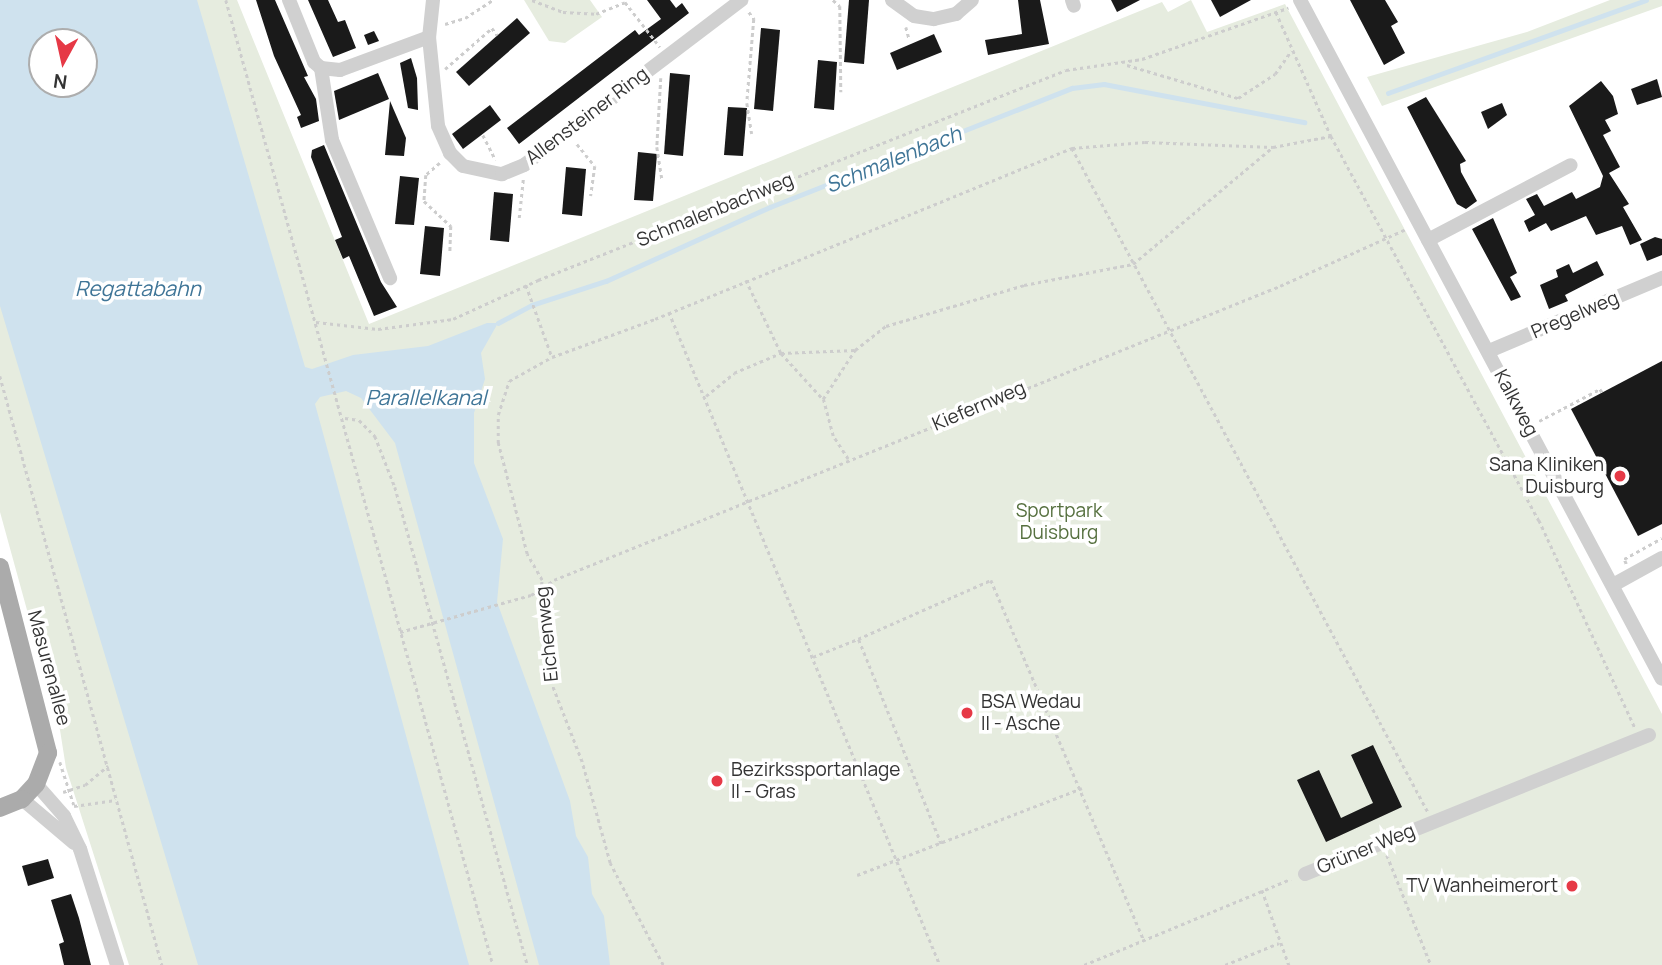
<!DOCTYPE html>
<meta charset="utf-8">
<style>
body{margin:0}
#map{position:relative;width:1662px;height:965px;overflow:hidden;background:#fff;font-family:Manrope,sans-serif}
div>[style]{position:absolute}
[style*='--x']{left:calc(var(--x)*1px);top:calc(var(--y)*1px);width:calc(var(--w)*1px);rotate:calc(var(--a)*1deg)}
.green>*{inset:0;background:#e6ecdf}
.water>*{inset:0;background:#cfe2ee}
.stream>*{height:4.5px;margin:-2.25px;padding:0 2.25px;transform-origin:2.25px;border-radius:2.25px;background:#cfe2ee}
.building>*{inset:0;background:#1a1a1a}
.path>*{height:2.5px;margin-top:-1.25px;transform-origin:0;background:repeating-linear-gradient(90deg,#cdcdcd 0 3.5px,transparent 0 7px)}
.minor>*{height:14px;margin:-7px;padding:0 7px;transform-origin:7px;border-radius:7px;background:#d0d0d0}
.major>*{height:18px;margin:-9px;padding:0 9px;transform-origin:9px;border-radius:9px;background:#ababab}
.dots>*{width:19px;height:19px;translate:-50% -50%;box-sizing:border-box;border:4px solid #fff;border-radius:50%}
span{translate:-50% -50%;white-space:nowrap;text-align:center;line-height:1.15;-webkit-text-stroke:7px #fff;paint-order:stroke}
.street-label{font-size:19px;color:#333}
.poi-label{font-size:19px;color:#333}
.right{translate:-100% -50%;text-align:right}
.left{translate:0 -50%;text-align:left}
.park-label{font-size:19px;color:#56703f}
.water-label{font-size:21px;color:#3f7597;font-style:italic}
.north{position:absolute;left:28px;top:28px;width:70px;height:70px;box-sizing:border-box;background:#fff;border:2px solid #adadad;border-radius:50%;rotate:188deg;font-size:19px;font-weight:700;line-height:28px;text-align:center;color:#333}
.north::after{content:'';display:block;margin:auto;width:24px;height:32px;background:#e63946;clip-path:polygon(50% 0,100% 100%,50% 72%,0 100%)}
</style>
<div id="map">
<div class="green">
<div style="clip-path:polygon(evenodd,0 0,237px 0,369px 324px,1162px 2px,1168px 12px,1191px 0,1207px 32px,1285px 4px,1662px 714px,1662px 965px,129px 965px,66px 768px,60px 730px,0 512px,0 0,42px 42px,84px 42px,84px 84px,42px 84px,42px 42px)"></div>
<div style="clip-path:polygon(524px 0,590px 0,602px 17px,565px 43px,549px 41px)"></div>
<div style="clip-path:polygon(1610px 0,1662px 0,1662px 6px,1382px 106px,1367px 77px,1527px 32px)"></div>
</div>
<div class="water">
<div style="clip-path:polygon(evenodd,0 0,197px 0,305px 367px,312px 369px,353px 355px,428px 346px,487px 323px,498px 323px,481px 353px,485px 379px,474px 413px,474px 463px,503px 539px,497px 602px,570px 801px,576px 836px,588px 857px,592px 894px,604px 916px,610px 965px,539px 965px,395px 443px,361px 398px,346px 391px,320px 397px,315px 404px,469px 965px,198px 965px,0 306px,0 0,84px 42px,84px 84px,42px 84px,42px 42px,84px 42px)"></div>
</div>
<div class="stream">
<div style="--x:1388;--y:93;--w:274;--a:-19.8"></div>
<div style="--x:498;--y:323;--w:38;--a:-28"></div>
<div style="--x:532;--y:305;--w:78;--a:-18"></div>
<div style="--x:606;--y:281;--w:180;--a:-24.3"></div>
<div style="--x:770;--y:207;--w:325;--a:-21.5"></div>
<div style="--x:1072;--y:88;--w:32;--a:-7"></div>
<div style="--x:1104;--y:84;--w:204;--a:10.8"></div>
</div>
<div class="building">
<div style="clip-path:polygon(256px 0,275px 0,308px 76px,304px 77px,316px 99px,319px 121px,301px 128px,297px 117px,301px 115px,274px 56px)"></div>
<div style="clip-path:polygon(308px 0,328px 0,338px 22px,345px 20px,356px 48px,333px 57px)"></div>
<div style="clip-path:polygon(647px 0,670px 0,676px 8px,682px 3px,689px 13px,519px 144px,507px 128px,635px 30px,639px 35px,661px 19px)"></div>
<div style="clip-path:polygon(849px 0,869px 0,864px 64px,844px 62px)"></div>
<div style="clip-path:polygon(1018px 0,1040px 0,1049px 44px,988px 55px,985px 40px,1022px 34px)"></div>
<div style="clip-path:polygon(1111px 0,1140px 0,1117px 12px)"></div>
<div style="clip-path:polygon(1211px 0,1251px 0,1220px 17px)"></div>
<div style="clip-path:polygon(1350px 0,1385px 0,1398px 22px,1391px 26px,1405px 53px,1384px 65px)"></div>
<div style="clip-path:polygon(517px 18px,530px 33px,469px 86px,456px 72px)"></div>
<div style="clip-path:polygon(761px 28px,780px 30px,773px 111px,754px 109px)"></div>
<div style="clip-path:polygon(374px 31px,379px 41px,368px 45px,364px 35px)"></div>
<div style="clip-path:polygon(934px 34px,942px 52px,897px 70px,890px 53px)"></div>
<div style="clip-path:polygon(411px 58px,417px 78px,418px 110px,408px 108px,400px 63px)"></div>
<div style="clip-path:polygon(818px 60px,837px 62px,834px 110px,814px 108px)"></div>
<div style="clip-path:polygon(378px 73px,389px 99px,339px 120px,334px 91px)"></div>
<div style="clip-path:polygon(670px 73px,690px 75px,683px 156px,664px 154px)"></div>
<div style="clip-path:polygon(1657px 79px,1662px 97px,1637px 105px,1631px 89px)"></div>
<div style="clip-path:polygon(1601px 81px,1613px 96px,1618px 114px,1605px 120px,1611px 131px,1603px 135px,1620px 167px,1609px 173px,1629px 204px,1623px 207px,1642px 240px,1630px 245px,1622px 226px,1596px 235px,1586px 216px,1551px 231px,1546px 223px,1529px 232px,1524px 221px,1535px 215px,1526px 199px,1537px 194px,1544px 206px,1572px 192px,1576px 199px,1600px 187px,1603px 176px,1569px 106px)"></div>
<div style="clip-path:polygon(1426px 97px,1466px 161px,1460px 164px,1461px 172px,1477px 201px,1466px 209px,1457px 204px,1407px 107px)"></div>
<div style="clip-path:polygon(390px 101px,406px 138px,404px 156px,385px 155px)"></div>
<div style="clip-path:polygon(1502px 103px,1507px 115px,1488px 129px,1481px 112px)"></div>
<div style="clip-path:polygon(490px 105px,501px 120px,463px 149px,452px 134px)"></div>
<div style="clip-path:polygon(728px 107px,747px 108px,743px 156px,724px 155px)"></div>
<div style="clip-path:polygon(324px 145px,381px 282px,397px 307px,374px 316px,349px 256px,343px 259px,335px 240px,342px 237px,311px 157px,312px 150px)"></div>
<div style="clip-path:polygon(638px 152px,657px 154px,653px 201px,634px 200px)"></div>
<div style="clip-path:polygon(566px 167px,586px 169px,582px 216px,562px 214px)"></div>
<div style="clip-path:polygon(400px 176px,419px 178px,414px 225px,395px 224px)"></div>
<div style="clip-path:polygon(494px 192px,513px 194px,509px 242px,490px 240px)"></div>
<div style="clip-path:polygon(1493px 218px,1517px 273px,1510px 277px,1521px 297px,1511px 301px,1472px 229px)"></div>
<div style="clip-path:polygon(425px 226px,444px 228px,440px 276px,420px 274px)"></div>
<div style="clip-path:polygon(1655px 237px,1662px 239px,1662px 255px,1647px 261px,1640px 244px)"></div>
<div style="clip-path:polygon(1597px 261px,1604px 275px,1565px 295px,1568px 301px,1549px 309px,1540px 285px,1558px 277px,1556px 270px,1569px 264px,1573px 273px)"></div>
<div style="clip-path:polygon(1662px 361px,1662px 524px,1638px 536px,1571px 409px)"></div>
<div style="clip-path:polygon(1373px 745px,1402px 807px,1326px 842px,1297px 780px,1319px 770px,1341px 818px,1373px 803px,1351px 755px)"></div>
<div style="clip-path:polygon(48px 859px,54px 878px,28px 886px,22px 866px)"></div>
<div style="clip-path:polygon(71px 894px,79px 918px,91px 965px,64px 965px,59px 944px,64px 942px,51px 900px)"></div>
</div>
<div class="path">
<div style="--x:226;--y:0;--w:1001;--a:74.53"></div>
<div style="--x:532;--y:0;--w:33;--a:21"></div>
<div style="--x:563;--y:12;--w:33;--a:3"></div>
<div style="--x:596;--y:14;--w:31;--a:-22"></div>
<div style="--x:625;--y:2;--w:57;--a:52.1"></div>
<div style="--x:833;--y:0;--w:9;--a:41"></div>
<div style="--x:840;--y:6;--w:86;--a:89.3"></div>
<div style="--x:749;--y:12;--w:9;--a:54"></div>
<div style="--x:754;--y:19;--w:84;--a:94.8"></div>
<div style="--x:747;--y:103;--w:31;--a:81"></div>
<div style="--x:1276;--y:12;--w:136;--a:66.1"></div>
<div style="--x:1331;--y:136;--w:437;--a:61.6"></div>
<div style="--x:1539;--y:520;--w:229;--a:65.2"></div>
<div style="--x:445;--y:24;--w:21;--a:-17"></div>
<div style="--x:465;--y:18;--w:33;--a:-33"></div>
<div style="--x:906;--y:27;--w:11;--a:75"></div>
<div style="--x:1127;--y:65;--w:116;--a:16.6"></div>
<div style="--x:1238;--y:98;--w:44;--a:-33"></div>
<div style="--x:1275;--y:74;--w:28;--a:-55"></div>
<div style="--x:445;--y:69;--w:62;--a:-41.1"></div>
<div style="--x:492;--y:28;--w:9;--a:54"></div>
<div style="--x:661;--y:78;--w:69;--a:93.3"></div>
<div style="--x:657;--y:147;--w:32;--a:81"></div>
<div style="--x:483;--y:135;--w:28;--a:63"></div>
<div style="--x:577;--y:144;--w:28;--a:51"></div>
<div style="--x:595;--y:166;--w:30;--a:98"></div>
<div style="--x:1072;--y:148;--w:753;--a:61.8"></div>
<div style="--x:440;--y:163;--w:18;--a:139"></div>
<div style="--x:426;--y:175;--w:26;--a:94"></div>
<div style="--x:424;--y:201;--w:37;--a:43"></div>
<div style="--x:451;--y:226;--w:27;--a:92"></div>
<div style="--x:519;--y:218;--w:39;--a:-84"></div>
<div style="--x:746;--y:280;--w:81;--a:64.4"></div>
<div style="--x:781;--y:353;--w:62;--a:47.6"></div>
<div style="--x:526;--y:285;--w:77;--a:70.1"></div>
<div style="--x:669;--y:312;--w:707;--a:67.46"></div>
<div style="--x:316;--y:322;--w:62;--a:6.4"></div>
<div style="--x:378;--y:329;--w:76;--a:-7.6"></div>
<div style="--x:453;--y:319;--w:94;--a:-24.6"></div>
<div style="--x:538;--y:280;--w:568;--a:-21.69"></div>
<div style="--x:1066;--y:70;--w:77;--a:-8.2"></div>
<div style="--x:1142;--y:59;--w:155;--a:-19.3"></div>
<div style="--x:0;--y:376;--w:611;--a:74.62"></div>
<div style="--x:706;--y:396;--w:36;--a:-39"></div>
<div style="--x:734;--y:373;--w:51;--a:-23.1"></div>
<div style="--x:781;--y:353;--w:74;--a:-2.3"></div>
<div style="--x:345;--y:418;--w:14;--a:8"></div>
<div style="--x:359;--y:420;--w:23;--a:45"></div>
<div style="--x:375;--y:436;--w:55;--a:68.6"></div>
<div style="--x:395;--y:487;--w:496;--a:74.5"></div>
<div style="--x:1539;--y:421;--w:69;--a:-27.7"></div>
<div style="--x:1600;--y:389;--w:4;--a:56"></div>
<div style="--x:848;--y:459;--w:27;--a:-123"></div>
<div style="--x:833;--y:436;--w:38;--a:-105"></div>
<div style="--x:823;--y:399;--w:59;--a:-56.9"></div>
<div style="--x:855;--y:350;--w:39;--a:-38"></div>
<div style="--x:886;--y:326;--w:144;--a:-16.5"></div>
<div style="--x:1024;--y:285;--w:111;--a:-10.9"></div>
<div style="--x:1133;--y:264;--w:182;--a:-39.9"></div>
<div style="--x:1273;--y:147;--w:59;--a:-10.7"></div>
<div style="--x:1626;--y:564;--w:5;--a:-112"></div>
<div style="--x:1624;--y:559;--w:43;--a:-28.9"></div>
<div style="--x:400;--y:632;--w:136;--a:-15.8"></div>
<div style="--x:531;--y:595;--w:27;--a:-33"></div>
<div style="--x:554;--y:580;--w:783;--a:-22.05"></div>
<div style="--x:1280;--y:286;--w:138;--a:-24.3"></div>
<div style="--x:813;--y:657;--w:48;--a:-21.8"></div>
<div style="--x:60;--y:762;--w:45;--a:72"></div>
<div style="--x:63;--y:792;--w:23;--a:-18"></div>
<div style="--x:85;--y:785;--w:30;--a:-40"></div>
<div style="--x:74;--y:806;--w:42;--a:-8.1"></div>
<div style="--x:941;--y:844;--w:221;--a:-112"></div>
<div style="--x:858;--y:639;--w:145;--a:-23.9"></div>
<div style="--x:991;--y:580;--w:392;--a:67"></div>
<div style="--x:1387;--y:855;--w:118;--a:68.2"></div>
<div style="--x:857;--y:875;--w:241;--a:-21.1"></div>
<div style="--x:1262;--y:890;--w:80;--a:70.2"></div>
<div style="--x:663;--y:965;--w:115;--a:-117.5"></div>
<div style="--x:610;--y:863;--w:105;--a:-105.5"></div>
<div style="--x:582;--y:762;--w:93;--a:-111.3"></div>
<div style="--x:548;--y:675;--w:77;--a:-96.8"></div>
<div style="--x:539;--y:599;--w:19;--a:-81"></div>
<div style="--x:542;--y:580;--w:30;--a:-120"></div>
<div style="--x:527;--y:554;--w:115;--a:-104.6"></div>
<div style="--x:498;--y:443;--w:28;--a:-90"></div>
<div style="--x:498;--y:415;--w:36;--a:-72"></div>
<div style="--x:509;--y:381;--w:49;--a:-29.2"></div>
<div style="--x:552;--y:357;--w:110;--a:-20.3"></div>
<div style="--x:655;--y:319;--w:451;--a:-22.3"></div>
<div style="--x:1072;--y:148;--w:73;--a:-4.7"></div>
<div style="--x:1145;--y:142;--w:128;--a:2.2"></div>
<div style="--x:1084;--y:965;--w:224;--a:-22.6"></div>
<div style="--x:1225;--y:965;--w:58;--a:-22.2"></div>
</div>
<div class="minor">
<div style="--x:289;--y:0;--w:67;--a:68"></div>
<div style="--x:314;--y:62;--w:9;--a:41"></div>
<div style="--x:321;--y:68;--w:19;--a:6"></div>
<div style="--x:340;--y:70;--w:95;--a:-20.3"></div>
<div style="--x:433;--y:0;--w:37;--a:96"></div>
<div style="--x:429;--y:37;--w:89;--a:84.2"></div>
<div style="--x:438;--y:126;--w:30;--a:66"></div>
<div style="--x:450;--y:153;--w:18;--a:45"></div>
<div style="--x:463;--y:166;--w:40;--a:12"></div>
<div style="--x:502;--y:174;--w:24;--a:-22"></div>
<div style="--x:524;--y:165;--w:273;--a:-37.2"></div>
<div style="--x:892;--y:0;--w:27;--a:36"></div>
<div style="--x:914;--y:16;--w:20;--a:9"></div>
<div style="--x:934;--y:19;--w:23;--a:-13"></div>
<div style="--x:956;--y:14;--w:21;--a:-41"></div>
<div style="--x:1072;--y:0;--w:6;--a:72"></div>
<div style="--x:1300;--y:0;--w:769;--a:61.94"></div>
<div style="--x:321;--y:68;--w:73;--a:81.3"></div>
<div style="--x:332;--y:140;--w:150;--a:67.2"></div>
<div style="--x:1428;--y:240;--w:161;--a:-27.7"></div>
<div style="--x:1489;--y:351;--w:188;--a:-22.9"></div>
<div style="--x:1613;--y:585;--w:56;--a:-28.9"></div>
<div style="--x:36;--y:784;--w:43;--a:48.8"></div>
<div style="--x:64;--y:816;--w:37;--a:64"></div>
<div style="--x:80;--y:849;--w:122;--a:72.3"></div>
<div style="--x:22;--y:799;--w:68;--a:40.2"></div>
<div style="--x:1305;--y:874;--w:371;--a:-22"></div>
</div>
<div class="major">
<div style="--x:0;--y:567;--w:192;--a:75.5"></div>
<div style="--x:48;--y:753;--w:33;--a:111"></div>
<div style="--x:36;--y:784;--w:21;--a:133"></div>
<div style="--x:22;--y:799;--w:24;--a:158"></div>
</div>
<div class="dots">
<div style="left:1620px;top:476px;background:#e63946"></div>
<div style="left:967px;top:713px;background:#e63946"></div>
<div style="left:717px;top:781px;background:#e63946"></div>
<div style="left:1572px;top:886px;background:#e63946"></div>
</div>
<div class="street-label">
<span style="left:587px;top:116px;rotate:-37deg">Allensteiner Ring</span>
<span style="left:715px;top:210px;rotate:-22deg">Schmalenbachweg</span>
<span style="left:1575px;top:315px;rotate:-23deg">Pregelweg</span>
<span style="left:1516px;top:403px;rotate:62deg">Kalkweg</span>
<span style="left:979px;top:406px;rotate:-23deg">Kiefernweg</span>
<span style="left:547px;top:634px;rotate:-96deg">Eichenweg</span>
<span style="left:49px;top:668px;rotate:75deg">Masurenallee</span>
<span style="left:1366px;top:849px;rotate:-22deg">Grüner Weg</span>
</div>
<div class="poi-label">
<span class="right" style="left:1604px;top:476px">Sana Kliniken<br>Duisburg</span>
<span class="left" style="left:981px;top:713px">BSA Wedau<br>II - Asche</span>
<span class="left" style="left:731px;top:781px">Bezirkssportanlage<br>II - Gras</span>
<span class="right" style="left:1558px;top:886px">TV Wanheimerort</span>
</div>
<div class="park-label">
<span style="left:1059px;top:522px">Sportpark<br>Duisburg</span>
</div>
<div class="water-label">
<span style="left:893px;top:159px;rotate:-22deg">Schmalenbach</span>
<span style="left:138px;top:288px">Regattabahn</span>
<span style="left:426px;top:397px">Parallelkanal</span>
</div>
<div class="north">N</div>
</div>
